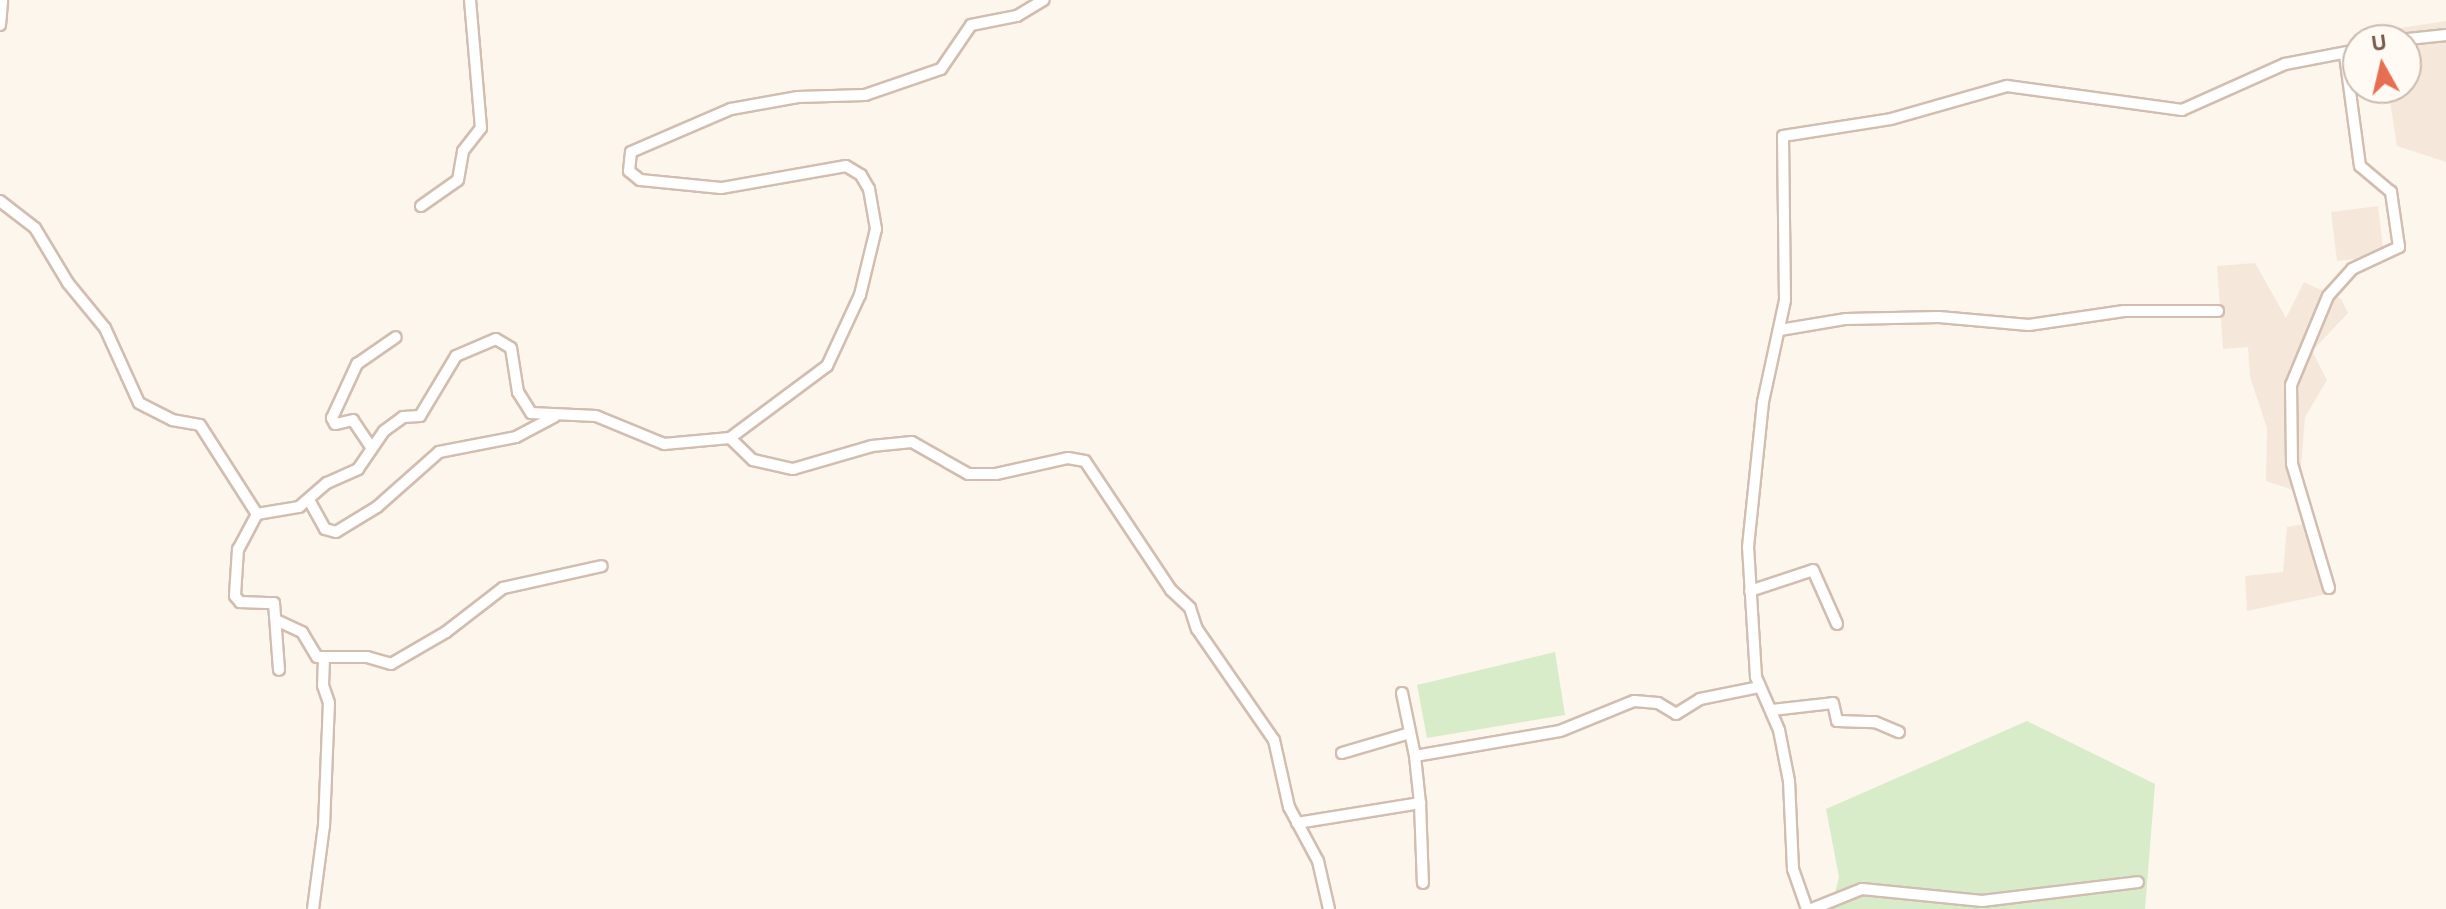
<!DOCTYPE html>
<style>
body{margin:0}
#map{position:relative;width:2446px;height:909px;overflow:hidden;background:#fdf6ec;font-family:Ubuntu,sans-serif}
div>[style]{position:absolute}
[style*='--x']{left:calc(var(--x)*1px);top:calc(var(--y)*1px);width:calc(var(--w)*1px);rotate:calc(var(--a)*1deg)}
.residential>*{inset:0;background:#f5e8da}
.green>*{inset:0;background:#d8ecc9}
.roads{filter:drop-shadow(2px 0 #d1beb0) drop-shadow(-2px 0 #d1beb0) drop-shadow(0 2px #d1beb0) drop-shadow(0 -2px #d1beb0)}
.minor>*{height:10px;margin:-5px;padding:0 5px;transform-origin:5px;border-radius:5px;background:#fff}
span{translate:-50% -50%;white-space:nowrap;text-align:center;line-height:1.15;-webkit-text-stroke:8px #fffaf3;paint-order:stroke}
.north{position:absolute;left:2342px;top:24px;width:80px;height:80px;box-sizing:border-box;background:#fffaf3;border:2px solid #cabbb1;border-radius:50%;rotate:352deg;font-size:22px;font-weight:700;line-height:32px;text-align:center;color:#7a5c4d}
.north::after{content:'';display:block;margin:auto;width:28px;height:36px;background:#e76f51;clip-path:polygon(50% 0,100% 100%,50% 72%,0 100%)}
</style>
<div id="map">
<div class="residential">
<div style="clip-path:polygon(2446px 21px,2446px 162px,2397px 146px,2388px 88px,2406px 88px,2406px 40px,2381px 40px,2380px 31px)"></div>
<div style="clip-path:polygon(2378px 206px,2384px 256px,2337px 261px,2331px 212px)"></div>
<div style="clip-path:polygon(2255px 263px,2286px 318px,2304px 282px,2341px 299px,2348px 313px,2312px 351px,2327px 380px,2305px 417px,2299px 492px,2266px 481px,2267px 428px,2250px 377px,2248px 347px,2223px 349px,2217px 266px)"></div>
<div style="clip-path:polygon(2304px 524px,2327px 594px,2247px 611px,2245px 576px,2283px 572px,2287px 527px)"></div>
</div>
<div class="green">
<div style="clip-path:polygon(1555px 652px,1565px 715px,1427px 738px,1417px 685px)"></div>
<div style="clip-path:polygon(2027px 721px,2155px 784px,2145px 909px,1831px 909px,1839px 877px,1826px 809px)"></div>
</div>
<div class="roads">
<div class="minor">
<div style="--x:0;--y:25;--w:25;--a:-85"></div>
<div style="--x:2399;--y:40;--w:47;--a:-6.1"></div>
<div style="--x:0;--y:201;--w:44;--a:37.6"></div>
<div style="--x:35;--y:228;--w:64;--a:59"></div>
<div style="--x:68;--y:283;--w:58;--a:50.6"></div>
<div style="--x:105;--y:328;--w:82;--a:65.6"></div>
<div style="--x:139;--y:403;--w:37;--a:27"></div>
<div style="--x:172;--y:420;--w:28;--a:10"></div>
<div style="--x:200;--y:425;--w:106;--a:57.4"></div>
<div style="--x:257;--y:514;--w:43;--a:-9.5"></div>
<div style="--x:299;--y:507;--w:37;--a:-41"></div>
<div style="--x:327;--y:483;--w:34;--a:-24"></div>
<div style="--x:358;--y:469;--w:46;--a:-55.6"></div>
<div style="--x:384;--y:431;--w:24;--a:-36"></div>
<div style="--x:403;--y:417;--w:17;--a:-3"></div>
<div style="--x:420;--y:416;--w:70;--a:-59"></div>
<div style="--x:456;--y:356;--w:43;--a:-23"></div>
<div style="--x:496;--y:339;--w:17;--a:31"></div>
<div style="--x:511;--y:348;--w:45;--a:81"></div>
<div style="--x:518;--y:392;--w:25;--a:58"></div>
<div style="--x:531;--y:413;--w:65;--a:2.6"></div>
<div style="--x:596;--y:416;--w:74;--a:22.4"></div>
<div style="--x:664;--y:444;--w:66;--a:-5.2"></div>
<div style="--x:730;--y:438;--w:32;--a:44"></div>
<div style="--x:753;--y:460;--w:41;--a:12.7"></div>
<div style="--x:793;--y:469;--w:82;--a:-16.2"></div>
<div style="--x:872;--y:446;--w:40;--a:-5.7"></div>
<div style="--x:912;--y:442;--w:64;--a:29.7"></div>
<div style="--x:968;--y:474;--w:28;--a:0"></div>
<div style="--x:996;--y:474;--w:74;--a:-12.5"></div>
<div style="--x:1068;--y:458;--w:17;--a:10"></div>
<div style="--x:1085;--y:461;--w:155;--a:56.3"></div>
<div style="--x:1171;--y:590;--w:26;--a:43"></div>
<div style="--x:1190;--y:608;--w:22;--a:72"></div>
<div style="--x:1197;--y:629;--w:135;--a:55.3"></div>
<div style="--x:1274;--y:740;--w:69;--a:77.4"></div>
<div style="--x:1289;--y:807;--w:61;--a:61.8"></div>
<div style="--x:1318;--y:861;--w:49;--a:77.1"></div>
<div style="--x:421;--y:206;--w:45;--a:-35.1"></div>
<div style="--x:458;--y:180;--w:29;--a:-80"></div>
<div style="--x:463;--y:151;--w:29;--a:-52"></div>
<div style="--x:481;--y:128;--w:128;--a:-94.9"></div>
<div style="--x:1780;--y:330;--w:67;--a:-9.5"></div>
<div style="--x:1846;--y:319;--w:93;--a:-1.2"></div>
<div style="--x:1939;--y:317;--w:90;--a:5.1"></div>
<div style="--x:2029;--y:325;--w:96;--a:-8.4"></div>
<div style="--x:2124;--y:311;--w:94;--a:0"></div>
<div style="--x:730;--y:438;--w:121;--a:-36.6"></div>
<div style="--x:827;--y:366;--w:78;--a:-65.1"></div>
<div style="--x:860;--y:295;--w:68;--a:-76.4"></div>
<div style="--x:876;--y:229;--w:41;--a:-99.9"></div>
<div style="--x:869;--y:189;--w:16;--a:-120"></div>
<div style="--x:861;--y:175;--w:17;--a:-149"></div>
<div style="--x:846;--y:166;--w:127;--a:170"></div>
<div style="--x:721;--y:188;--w:81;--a:-174.4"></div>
<div style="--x:640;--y:180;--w:14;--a:-141"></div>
<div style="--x:629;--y:171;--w:19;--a:-84"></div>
<div style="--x:631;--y:152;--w:109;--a:-23.3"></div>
<div style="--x:731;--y:109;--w:68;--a:-10.2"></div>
<div style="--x:798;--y:97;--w:67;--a:-1.7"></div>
<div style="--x:865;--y:95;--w:80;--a:-18.9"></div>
<div style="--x:941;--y:69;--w:53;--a:-55.7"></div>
<div style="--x:971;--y:25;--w:47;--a:-11.1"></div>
<div style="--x:1017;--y:16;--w:31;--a:-31"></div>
<div style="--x:371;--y:447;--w:32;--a:-124"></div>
<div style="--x:353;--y:420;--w:18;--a:167"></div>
<div style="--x:335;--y:424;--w:7;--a:-117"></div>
<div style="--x:332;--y:418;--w:60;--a:-65.2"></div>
<div style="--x:357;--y:364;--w:47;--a:-34.7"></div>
<div style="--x:309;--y:500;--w:33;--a:61"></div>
<div style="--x:325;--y:529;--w:11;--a:15"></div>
<div style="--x:336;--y:532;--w:48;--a:-31.4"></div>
<div style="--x:377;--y:507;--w:83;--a:-41.6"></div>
<div style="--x:439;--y:452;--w:78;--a:-11"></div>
<div style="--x:516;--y:437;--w:43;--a:-27.8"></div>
<div style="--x:257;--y:514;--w:40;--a:118"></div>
<div style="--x:238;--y:549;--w:47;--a:93.7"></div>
<div style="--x:235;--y:596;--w:8;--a:50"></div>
<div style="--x:240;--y:602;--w:34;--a:2"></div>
<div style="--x:274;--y:603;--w:67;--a:85.7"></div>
<div style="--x:2329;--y:588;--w:129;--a:-106.6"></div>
<div style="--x:2292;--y:464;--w:79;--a:-90.7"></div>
<div style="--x:2291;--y:385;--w:96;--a:-67.4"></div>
<div style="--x:2328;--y:296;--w:36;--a:-48"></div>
<div style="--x:2352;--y:269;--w:52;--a:-25.1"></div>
<div style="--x:2399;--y:247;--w:56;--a:-98.3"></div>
<div style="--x:2391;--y:192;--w:40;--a:-140"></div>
<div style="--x:2360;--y:166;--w:112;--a:-97.7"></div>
<div style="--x:1750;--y:591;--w:66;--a:-18.4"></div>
<div style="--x:1813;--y:570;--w:59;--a:66"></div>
<div style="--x:276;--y:620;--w:29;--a:25"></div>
<div style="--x:302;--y:632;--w:29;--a:59"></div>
<div style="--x:317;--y:657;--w:50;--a:0"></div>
<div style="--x:367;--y:657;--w:25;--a:16"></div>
<div style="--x:391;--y:664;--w:64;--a:-30.2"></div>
<div style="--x:446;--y:632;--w:72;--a:-37.7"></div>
<div style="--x:503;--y:588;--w:101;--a:-12.5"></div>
<div style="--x:1402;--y:693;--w:64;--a:78.3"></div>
<div style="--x:1772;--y:710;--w:61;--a:-6.5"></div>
<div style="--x:1833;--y:703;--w:18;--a:77"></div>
<div style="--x:1837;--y:721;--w:38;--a:2"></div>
<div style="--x:1875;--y:722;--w:26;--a:23"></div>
<div style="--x:1342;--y:753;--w:71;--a:-16.4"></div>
<div style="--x:1420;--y:803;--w:80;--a:87.9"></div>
<div style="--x:1297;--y:823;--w:125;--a:-9.2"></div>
<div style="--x:1420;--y:803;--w:47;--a:-96.1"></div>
<div style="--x:1415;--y:756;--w:147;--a:-9.8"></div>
<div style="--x:1560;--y:731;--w:80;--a:-22.1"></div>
<div style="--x:1634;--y:701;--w:24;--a:5"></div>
<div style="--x:1658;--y:703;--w:21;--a:31"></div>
<div style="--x:1676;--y:714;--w:28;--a:-32"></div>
<div style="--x:1700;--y:699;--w:60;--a:-11.5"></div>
<div style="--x:313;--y:909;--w:84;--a:-82.5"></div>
<div style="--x:324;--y:826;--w:123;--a:-87.7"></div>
<div style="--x:329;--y:703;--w:18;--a:-109"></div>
<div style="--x:323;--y:686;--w:27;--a:-88"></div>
<div style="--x:1807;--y:909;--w:42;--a:-109.3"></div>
<div style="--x:1793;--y:869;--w:88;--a:-92.6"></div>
<div style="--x:1789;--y:781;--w:52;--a:-101.1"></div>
<div style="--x:1779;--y:730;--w:58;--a:-113.5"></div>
<div style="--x:1756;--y:677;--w:130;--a:-93.5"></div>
<div style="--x:1748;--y:547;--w:146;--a:-84.1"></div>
<div style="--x:1763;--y:402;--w:104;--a:-77.8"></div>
<div style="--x:1785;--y:300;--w:164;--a:-90.7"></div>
<div style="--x:1783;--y:136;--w:109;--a:-8.9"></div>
<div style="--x:1891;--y:119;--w:121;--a:-15.9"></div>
<div style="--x:2007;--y:86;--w:177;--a:7.8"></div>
<div style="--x:2182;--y:110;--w:113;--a:-24.1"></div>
<div style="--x:2285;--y:64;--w:74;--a:-10.9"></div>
<div style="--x:1812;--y:909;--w:54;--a:-21.8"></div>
<div style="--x:1862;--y:889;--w:121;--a:5.7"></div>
<div style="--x:1982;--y:901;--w:157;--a:-6.9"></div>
</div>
</div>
<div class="north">U</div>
</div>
